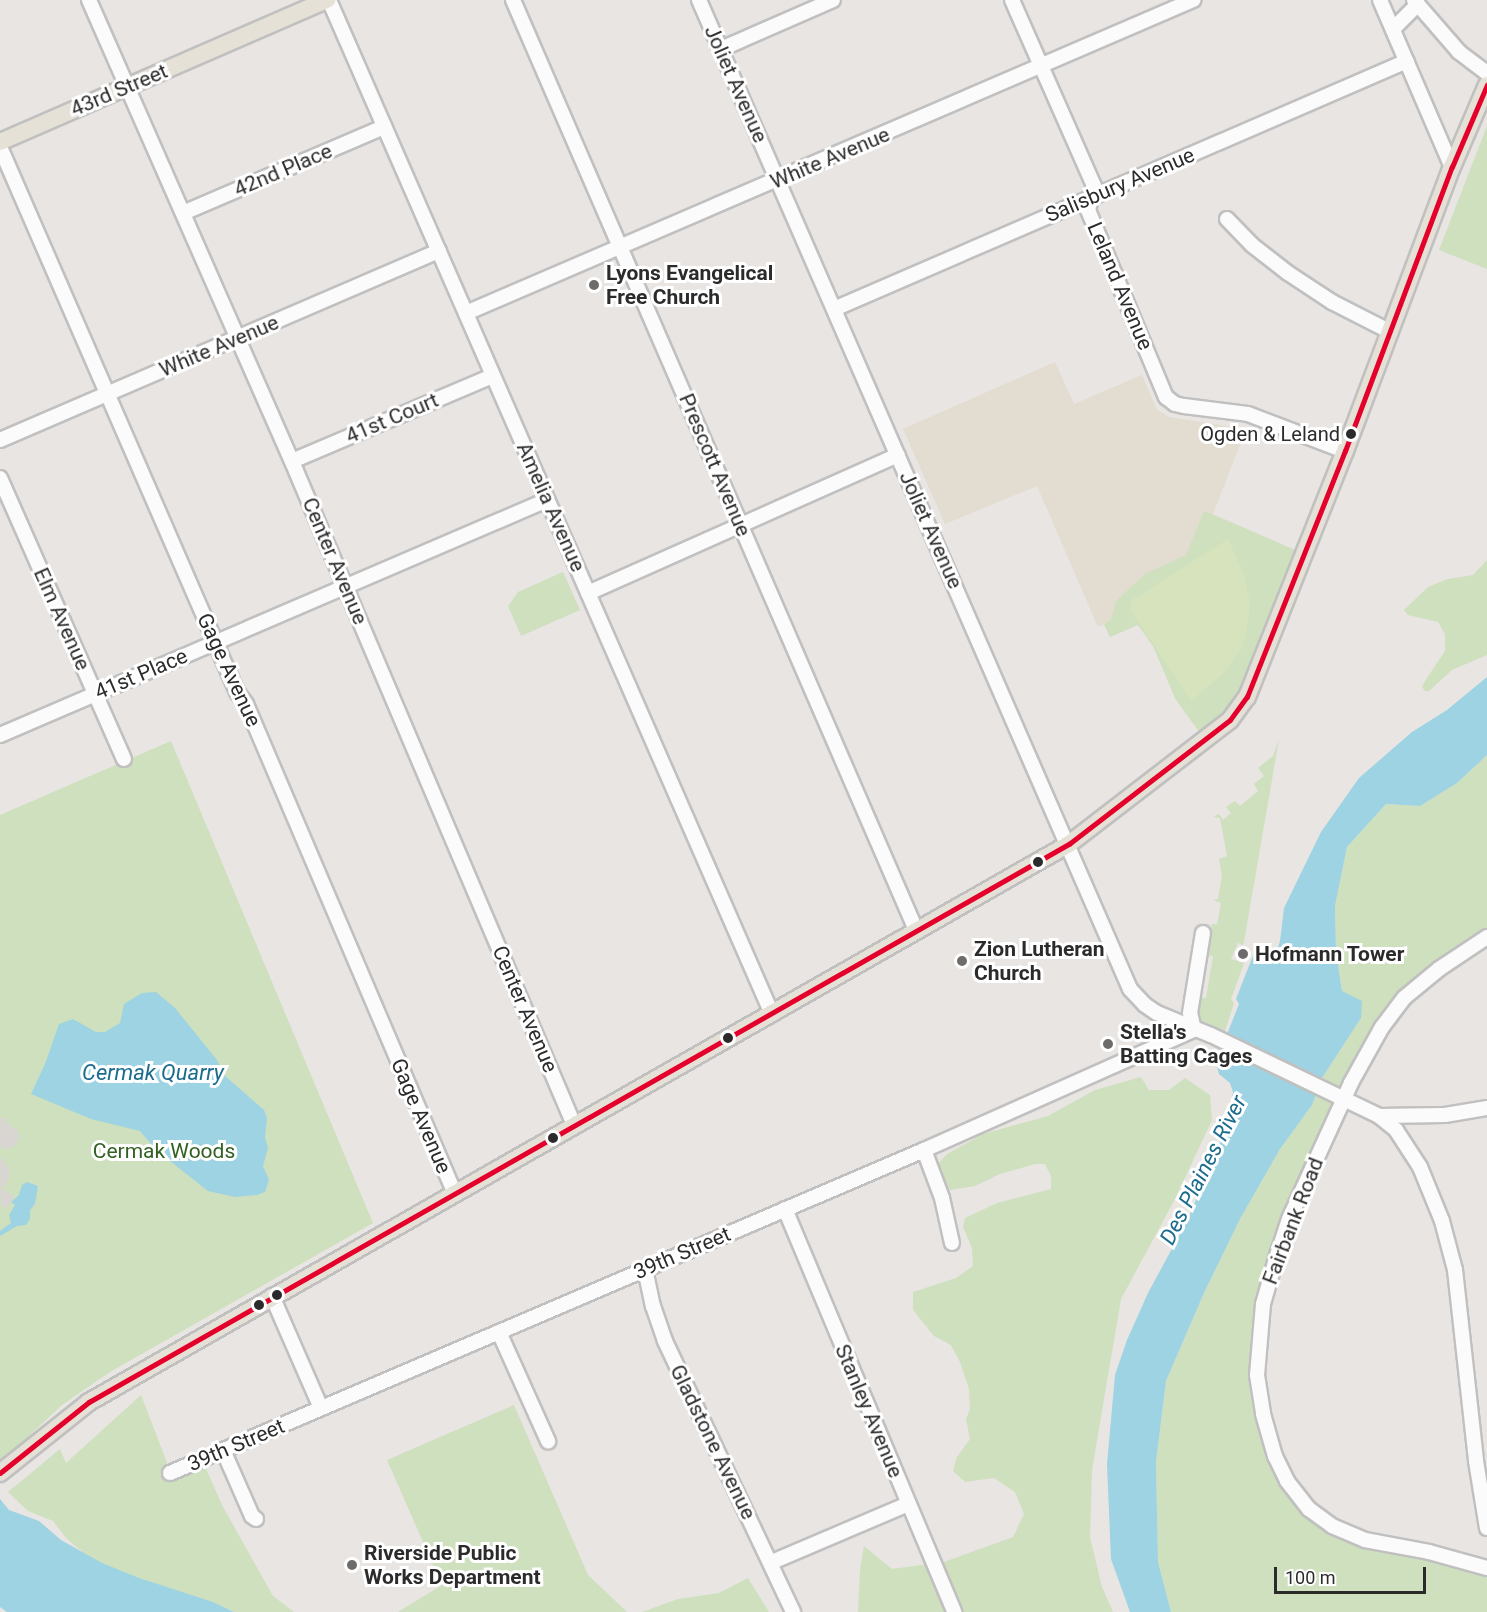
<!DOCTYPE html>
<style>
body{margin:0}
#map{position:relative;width:1487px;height:1612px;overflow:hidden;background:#e8e5e2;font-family:Roboto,sans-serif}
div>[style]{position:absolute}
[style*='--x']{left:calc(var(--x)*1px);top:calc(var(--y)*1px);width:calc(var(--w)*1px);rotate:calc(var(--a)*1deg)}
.education>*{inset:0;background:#e2dcd1}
.green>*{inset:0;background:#cee0be}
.pitch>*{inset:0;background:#d6e3bd}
.plaza>*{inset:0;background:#d8d5d2}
.water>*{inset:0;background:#9dd3e2}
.roads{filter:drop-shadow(2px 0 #c1c0c0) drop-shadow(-2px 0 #c1c0c0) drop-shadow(0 2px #c1c0c0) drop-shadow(0 -2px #c1c0c0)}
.minor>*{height:14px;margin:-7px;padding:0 7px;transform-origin:7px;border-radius:7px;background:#fcfbfb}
.major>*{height:16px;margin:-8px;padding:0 8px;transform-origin:8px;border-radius:8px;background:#e5e1d6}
.bus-1>*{height:4.5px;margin:-2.25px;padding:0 2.25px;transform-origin:2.25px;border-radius:2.25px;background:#e4002b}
.dots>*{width:16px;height:16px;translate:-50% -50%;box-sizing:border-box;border:3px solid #fff;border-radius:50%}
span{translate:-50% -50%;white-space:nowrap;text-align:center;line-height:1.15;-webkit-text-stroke:6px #fff;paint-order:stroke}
.bus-label{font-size:20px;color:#2b2b2b}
.right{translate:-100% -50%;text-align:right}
.street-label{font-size:21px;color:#2b2b2b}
.poi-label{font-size:21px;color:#2b2b2b;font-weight:700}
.left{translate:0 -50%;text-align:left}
.park-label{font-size:21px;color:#326122}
.water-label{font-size:22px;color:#1c6c8e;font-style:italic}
.scale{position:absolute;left:1274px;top:1567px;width:152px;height:27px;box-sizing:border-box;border:3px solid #2b2b2b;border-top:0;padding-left:8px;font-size:18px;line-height:21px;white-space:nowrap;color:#2b2b2b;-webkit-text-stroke:4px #fff;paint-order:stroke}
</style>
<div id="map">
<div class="education">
<div style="clip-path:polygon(1055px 362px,1074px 404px,1142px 375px,1157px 410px,1169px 417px,1246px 429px,1213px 514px,1302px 553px,1176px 700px,1153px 646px,1138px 625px,1110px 637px,1104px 624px,1098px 627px,1037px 486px,945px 524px,903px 429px)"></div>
</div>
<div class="green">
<div style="clip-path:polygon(1487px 126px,1487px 269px,1439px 250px)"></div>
<div style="clip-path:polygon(1204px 511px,1302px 553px,1245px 697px,1203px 737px,1176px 700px,1153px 646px,1138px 625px,1110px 637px,1104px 624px,1111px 620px,1116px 601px,1145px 574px,1186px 555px)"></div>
<div style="clip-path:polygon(1487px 560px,1487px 655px,1452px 670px,1429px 691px,1425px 691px,1422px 687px,1425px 681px,1445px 651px,1445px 634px,1438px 622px,1408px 615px,1404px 610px,1428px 587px,1448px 579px,1473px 575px)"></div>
<div style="clip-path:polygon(563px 572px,580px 610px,521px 636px,508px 606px,518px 592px)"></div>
<div style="clip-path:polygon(1279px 739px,1244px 942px,1243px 945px,1238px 943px,1231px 959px,1244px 963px,1231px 999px,1234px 1003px,1225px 1031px,1208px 1026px,1199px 1019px,1197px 1012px,1199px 997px,1206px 998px,1213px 956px,1206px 955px,1212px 924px,1217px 924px,1221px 903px,1213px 900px,1218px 899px,1222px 876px,1219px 859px,1227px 856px,1220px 818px,1213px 817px,1219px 814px,1223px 820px,1231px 813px,1226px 807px,1235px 801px,1240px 806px,1258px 791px,1254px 784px,1264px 776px,1258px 768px,1273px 756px)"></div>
<div style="clip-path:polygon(171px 741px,373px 1223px,110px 1372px,62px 1405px,0 1463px,0 815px)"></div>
<div style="clip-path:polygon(1487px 755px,1487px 931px,1404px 991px,1381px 1017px,1355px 1063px,1283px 1220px,1255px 1322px,1252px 1350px,1258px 1425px,1269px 1461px,1287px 1491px,1345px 1538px,1370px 1548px,1421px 1556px,1487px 1574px,1487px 1612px,1171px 1612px,1158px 1562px,1156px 1462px,1166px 1381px,1204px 1293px,1240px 1219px,1280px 1149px,1312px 1105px,1322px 1078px,1361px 1018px,1342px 991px,1336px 953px,1335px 906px,1347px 847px,1386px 804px,1420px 806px,1457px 783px)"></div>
<div style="clip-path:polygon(1141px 1077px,1149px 1090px,1169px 1090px,1185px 1078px,1210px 1095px,1212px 1120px,1175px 1199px,1121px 1299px,1092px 1470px,1090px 1537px,1102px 1587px,1113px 1612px,858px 1612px,860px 1570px,864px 1546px,892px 1569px,944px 1562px,1013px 1537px,1024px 1514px,1015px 1492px,994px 1478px,965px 1482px,953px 1471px,957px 1457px,970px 1439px,966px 1419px,970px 1409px,969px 1389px,960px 1362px,951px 1345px,934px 1336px,913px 1310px,913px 1292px,956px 1278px,973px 1266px,972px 1248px,963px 1227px,965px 1218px,997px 1203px,1051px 1189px,1051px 1176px,1045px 1164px,1035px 1164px,1000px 1174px,975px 1186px,950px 1190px,936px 1166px,947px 1154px,983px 1134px,1048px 1116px,1095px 1090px)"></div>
<div style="clip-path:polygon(141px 1395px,168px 1465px,199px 1453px,222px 1505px,273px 1596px,294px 1612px,234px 1612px,213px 1602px,196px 1602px,91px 1559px,66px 1538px,53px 1521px,28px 1511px,8px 1492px,60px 1449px,66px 1463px)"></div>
<div style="clip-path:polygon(514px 1405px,588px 1575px,627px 1612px,398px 1612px,442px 1585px,387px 1460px)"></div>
<div style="clip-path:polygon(748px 1578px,769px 1612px,642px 1612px,678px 1599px,719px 1593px)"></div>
</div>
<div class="pitch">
<div style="clip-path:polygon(1228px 539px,1243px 572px,1247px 588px,1250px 604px,1246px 634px,1241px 650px,1223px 674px,1191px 701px,1130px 609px,1132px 600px)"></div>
</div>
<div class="plaza">
<div style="clip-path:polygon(5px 1117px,7px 1124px,18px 1130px,19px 1139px,15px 1146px,6px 1149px,0 1147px,1px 1118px)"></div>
<div style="clip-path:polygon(0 1156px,10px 1170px,8px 1181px,2px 1188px,14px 1197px,7px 1207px,3px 1207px,1px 1203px)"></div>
</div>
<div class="water">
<div style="clip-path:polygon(1487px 677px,1487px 755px,1457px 783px,1420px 806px,1386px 804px,1347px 847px,1335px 906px,1336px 953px,1342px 991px,1362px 1001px,1361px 1018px,1322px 1078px,1312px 1105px,1280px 1149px,1240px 1219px,1204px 1293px,1166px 1381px,1156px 1462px,1158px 1562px,1171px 1612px,1130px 1612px,1111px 1559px,1107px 1464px,1115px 1375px,1127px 1340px,1148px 1293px,1188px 1219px,1228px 1124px,1233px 1092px,1230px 1083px,1219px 1074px,1216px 1062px,1239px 1004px,1236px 999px,1254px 953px,1274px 962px,1280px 941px,1284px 908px,1321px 832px,1359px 778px,1412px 732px,1447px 710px)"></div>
<div style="clip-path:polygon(156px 992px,175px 1008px,217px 1060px,225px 1076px,264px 1110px,267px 1118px,265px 1137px,268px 1148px,263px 1166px,269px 1180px,265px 1192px,257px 1195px,235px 1197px,208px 1191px,156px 1150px,140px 1131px,91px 1119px,31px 1094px,45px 1064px,59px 1024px,73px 1019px,96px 1032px,105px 1032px,120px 1023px,124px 1004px,142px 993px)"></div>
<div style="clip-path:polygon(27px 1182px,38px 1186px,35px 1204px,30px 1210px,30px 1219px,26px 1225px,17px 1226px,0 1236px,0 1231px,11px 1223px,9px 1215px,15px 1205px,11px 1202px,19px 1195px,22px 1185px)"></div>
<div style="clip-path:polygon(0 1499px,9px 1510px,39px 1521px,61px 1540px,102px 1563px,139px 1578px,213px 1602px,234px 1612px,7px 1612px,0 1607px)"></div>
</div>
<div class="roads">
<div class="minor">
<div style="--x:89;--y:0;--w:514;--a:66.27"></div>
<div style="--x:296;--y:471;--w:711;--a:66.97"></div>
<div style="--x:329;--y:0;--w:1107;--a:66.4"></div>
<div style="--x:513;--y:0;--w:1014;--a:66.57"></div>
<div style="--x:699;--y:0;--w:1079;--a:66.45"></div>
<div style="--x:1130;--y:989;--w:22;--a:47"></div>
<div style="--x:1145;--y:1005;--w:14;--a:34"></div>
<div style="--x:1157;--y:1013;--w:58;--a:22.2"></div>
<div style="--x:1211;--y:1035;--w:187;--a:25.7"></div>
<div style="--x:1379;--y:1116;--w:22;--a:39"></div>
<div style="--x:1396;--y:1130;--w:44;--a:57"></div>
<div style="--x:1420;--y:1167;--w:58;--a:67.8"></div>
<div style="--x:1442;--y:1221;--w:51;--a:75.1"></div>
<div style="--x:1455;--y:1270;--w:192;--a:83.7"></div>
<div style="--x:1476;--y:1461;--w:68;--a:80.7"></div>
<div style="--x:1012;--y:0;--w:203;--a:66.2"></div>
<div style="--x:1094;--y:186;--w:25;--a:104"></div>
<div style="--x:1088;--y:210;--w:203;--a:67.4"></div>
<div style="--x:1166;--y:397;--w:11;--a:38"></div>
<div style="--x:1175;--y:404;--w:9;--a:13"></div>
<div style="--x:1184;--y:406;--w:64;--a:7.1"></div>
<div style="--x:1248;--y:414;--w:104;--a:20.9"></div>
<div style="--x:1380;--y:0;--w:182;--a:66.7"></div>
<div style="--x:1414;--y:0;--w:69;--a:49.1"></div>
<div style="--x:1459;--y:52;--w:35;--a:37"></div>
<div style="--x:1393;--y:29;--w:35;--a:-45"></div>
<div style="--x:721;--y:49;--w:122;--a:-23.6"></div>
<div style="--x:0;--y:147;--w:594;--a:66.5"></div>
<div style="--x:237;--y:692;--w:15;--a:53"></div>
<div style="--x:246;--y:704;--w:533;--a:66.9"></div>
<div style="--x:183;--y:213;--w:219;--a:-23.2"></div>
<div style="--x:1227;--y:219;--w:36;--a:46"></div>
<div style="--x:1252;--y:245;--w:46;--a:37.9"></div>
<div style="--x:1288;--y:273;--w:53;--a:33.4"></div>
<div style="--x:1332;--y:302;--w:66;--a:27"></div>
<div style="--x:834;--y:309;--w:624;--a:-23.4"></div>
<div style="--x:466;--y:313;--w:792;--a:-23.29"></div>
<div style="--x:0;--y:440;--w:478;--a:-23.3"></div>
<div style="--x:292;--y:461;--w:217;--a:-23"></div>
<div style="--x:0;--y:478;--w:307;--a:66.2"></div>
<div style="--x:588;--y:593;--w:339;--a:-24"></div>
<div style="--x:0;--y:735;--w:595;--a:-23.25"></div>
<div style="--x:1487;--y:937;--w:58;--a:146.3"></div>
<div style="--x:1439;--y:969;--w:45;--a:140.4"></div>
<div style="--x:1404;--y:998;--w:36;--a:127"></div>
<div style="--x:1382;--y:1027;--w:64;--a:119"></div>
<div style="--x:1351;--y:1083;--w:149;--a:114.5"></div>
<div style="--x:1289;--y:1219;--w:35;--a:108"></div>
<div style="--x:1278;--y:1252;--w:54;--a:106.1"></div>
<div style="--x:1263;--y:1304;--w:71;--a:94.8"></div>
<div style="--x:1257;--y:1375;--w:39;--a:81"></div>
<div style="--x:1263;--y:1414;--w:44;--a:74.1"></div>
<div style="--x:1275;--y:1456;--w:28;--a:64"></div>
<div style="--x:1287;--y:1481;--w:36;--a:52"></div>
<div style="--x:1309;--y:1509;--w:29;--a:36"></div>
<div style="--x:1332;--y:1526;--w:36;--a:23"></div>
<div style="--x:1365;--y:1540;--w:65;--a:10.6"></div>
<div style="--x:1429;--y:1552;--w:60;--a:15.4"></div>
<div style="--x:1194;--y:1030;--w:17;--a:-103"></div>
<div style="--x:1190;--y:1013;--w:81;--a:-80.8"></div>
<div style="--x:1379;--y:1116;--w:66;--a:-0.9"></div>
<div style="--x:1445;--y:1115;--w:43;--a:-9.5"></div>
<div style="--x:924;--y:1150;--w:51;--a:69.4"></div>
<div style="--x:942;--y:1198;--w:46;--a:77.5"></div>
<div style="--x:785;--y:1209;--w:437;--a:67.2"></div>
<div style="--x:645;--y:1269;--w:38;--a:78"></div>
<div style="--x:653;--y:1306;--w:37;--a:71"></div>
<div style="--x:665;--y:1341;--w:300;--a:64.7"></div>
<div style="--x:272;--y:1296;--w:122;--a:66.4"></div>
<div style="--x:499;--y:1332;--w:120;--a:65.8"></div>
<div style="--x:223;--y:1450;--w:72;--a:66.3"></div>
<div style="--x:252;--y:1516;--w:5;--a:37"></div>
<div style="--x:170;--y:1473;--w:820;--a:-23.19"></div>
<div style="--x:924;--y:1150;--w:295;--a:-24"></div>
<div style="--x:772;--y:1562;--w:148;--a:-23.1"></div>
</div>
<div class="major">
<div style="--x:0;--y:142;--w:357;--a:-23.5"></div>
<div style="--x:0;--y:1473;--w:114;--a:-38.6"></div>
<div style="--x:89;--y:1402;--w:1128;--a:-29.66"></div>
<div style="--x:1069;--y:844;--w:203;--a:-37.6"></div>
<div style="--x:1230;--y:720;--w:29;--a:-54"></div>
<div style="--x:1247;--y:697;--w:265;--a:-68.3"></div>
<div style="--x:1345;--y:451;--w:303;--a:-69.4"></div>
<div style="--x:1452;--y:167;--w:89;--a:-66.9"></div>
</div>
</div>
<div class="bus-1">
<div style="--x:0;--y:1473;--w:114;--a:-38.6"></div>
<div style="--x:89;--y:1402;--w:1128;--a:-29.66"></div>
<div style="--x:1069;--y:844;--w:203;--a:-37.6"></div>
<div style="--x:1230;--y:720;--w:29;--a:-54"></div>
<div style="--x:1247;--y:697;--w:265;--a:-68.3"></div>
<div style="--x:1345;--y:451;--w:303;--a:-69.4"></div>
<div style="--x:1452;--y:167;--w:89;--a:-66.9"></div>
</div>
<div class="dots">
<div style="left:594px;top:285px;background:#6d6c6b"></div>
<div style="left:1351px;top:434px;background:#2b2b2b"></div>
<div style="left:1038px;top:862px;background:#2b2b2b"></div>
<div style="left:1243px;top:954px;background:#6d6c6b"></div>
<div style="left:962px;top:961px;background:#6d6c6b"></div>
<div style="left:728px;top:1038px;background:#2b2b2b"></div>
<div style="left:1108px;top:1044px;background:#6d6c6b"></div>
<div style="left:553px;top:1138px;background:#2b2b2b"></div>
<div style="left:277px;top:1295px;background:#2b2b2b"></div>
<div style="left:259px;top:1305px;background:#2b2b2b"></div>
<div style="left:352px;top:1565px;background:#6d6c6b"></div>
</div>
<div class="bus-label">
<span class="right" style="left:1340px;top:434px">Ogden &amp; Leland</span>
</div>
<div class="street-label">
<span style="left:736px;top:84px;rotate:66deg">Joliet Avenue</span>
<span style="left:119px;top:90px;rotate:-23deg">43rd Street</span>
<span style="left:830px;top:158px;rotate:-23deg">White Avenue</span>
<span style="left:283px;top:170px;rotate:-23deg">42nd Place</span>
<span style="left:1120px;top:185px;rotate:-23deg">Salisbury Avenue</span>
<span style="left:1120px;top:286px;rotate:67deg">Leland Avenue</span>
<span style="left:219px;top:346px;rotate:-23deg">White Avenue</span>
<span style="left:392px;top:418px;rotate:-23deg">41st Court</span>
<span style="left:715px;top:465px;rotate:67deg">Prescott Avenue</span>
<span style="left:551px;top:507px;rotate:66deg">Amelia Avenue</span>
<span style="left:931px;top:530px;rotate:66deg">Joliet Avenue</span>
<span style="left:335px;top:561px;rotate:67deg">Center Avenue</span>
<span style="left:62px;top:619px;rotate:66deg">Elm Avenue</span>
<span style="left:229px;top:670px;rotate:65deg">Gage Avenue</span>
<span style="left:141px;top:674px;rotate:-23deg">41st Place</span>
<span style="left:525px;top:1009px;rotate:67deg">Center Avenue</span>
<span style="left:421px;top:1116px;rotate:67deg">Gage Avenue</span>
<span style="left:1293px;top:1221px;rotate:-69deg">Fairbank Road</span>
<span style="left:682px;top:1253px;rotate:-23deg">39th Street</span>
<span style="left:869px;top:1411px;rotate:67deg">Stanley Avenue</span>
<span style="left:713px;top:1442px;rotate:64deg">Gladstone Avenue</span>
<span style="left:236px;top:1445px;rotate:-23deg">39th Street</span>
</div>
<div class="poi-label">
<span class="left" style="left:606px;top:285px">Lyons Evangelical<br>Free Church</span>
<span class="left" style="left:974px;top:961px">Zion Lutheran<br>Church</span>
<span class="left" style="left:1255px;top:954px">Hofmann Tower</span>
<span class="left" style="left:1120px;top:1044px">Stella's<br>Batting Cages</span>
<span class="left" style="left:364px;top:1565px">Riverside Public<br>Works Department</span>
</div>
<div class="park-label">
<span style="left:164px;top:1151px">Cermak Woods</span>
</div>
<div class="water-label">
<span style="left:153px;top:1073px">Cermak Quarry</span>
<span style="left:1203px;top:1170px;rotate:-63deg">Des Plaines River</span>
</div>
<div class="scale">100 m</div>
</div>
